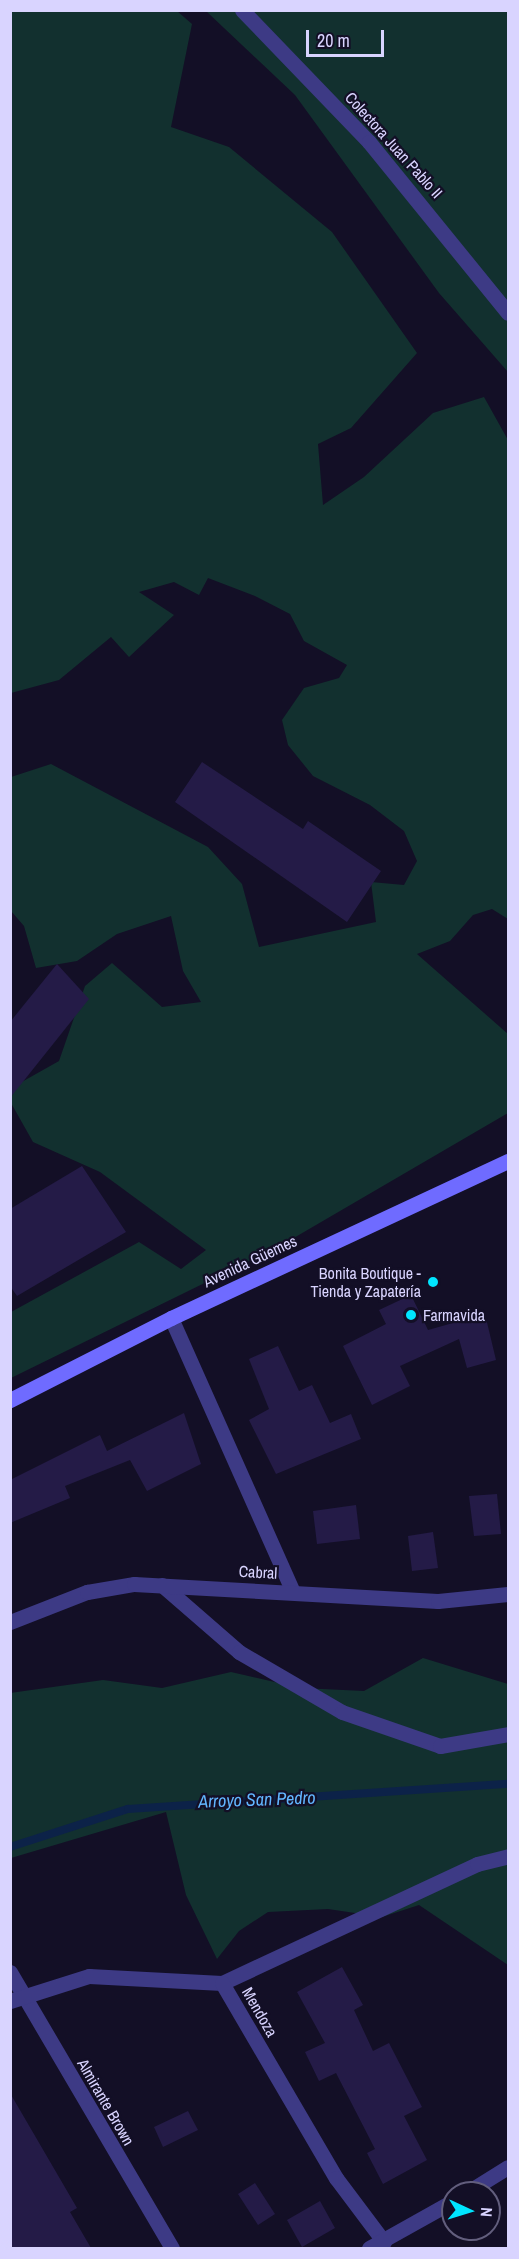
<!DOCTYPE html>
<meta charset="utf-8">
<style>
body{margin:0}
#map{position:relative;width:519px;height:2259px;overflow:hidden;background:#130f26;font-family:"Archivo Narrow",sans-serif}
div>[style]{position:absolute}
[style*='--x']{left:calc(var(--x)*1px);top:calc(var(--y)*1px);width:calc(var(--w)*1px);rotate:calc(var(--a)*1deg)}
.green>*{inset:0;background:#12302f}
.stream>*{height:8px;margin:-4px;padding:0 4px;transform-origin:4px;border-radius:4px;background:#0c2248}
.building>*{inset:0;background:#241b47}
.street>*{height:15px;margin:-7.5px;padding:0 7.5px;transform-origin:7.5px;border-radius:7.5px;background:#3d3a85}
.secondary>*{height:15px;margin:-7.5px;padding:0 7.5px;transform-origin:7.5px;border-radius:7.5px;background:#6f6bff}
.dots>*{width:16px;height:16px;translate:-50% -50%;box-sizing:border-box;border:3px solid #130f26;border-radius:50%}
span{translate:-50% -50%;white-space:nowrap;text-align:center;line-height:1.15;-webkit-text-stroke:4.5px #130f26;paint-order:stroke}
.street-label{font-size:16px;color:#d9d4ff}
.poi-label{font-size:16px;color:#d9d4ff}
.right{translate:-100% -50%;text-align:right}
.left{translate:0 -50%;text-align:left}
.water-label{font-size:18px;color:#62b6ff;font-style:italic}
.frame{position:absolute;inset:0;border:12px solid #d9d4ff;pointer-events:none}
.north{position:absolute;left:441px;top:2181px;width:60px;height:60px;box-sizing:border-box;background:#130f26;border:2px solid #625e7d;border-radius:50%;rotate:94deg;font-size:16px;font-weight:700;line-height:24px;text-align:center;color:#d9d4ff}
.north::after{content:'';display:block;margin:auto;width:21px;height:27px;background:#00e5ff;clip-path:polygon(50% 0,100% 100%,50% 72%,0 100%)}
.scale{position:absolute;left:306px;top:30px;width:78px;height:27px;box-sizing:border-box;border:3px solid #d9d4ff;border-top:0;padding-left:8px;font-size:18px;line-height:21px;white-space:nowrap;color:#d9d4ff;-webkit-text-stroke:4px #130f26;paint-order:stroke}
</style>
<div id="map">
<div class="green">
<div style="clip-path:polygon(11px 11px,177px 11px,192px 24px,171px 127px,229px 147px,332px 232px,417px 353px,351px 428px,318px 444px,323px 505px,364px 477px,433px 413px,484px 397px,508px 440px,508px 919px,492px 909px,473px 915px,450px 941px,417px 954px,508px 1034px,508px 1113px,280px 1246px,11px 1378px,11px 1312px,139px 1242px,181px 1269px,206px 1250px,100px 1172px,33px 1142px,11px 1103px,11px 1088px,59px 1061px,85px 986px,112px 963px,162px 1007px,201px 1002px,183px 971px,171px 916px,117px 934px,77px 961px,36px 968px,24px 926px,11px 911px,11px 777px,51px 764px,208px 847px,242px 884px,259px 947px,376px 922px,371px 882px,404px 885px,417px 861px,404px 831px,370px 805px,313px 776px,288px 745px,282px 720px,304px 688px,339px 678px,347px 665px,304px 641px,290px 614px,255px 596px,208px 578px,199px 595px,174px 582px,139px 592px,174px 615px,129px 657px,111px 637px,59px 680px,11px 693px)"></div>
<div style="clip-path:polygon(206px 11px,508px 11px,508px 372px,439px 293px,295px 95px)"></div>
<div style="clip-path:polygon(423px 1658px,508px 1684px,508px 1965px,419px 1905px,382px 1917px,328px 1909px,268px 1912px,239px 1931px,217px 1959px,186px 1895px,166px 1812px,11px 1858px,10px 1693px,103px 1680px,162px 1688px,231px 1672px,301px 1688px,364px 1691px)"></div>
</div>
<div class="stream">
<div style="--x:10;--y:1847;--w:124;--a:-17.9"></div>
<div style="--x:128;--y:1809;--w:381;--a:-3.8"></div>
</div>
<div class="building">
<div style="clip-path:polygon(202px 762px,303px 829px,308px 821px,381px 871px,347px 922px,175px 802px)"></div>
<div style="clip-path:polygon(57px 964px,89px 999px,10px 1098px,10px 1022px)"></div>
<div style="clip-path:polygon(82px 1166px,126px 1232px,17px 1296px,10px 1286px,10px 1209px)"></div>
<div style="clip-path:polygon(411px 1295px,428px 1330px,485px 1314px,496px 1360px,467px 1368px,459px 1339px,400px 1366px,410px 1386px,372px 1405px,343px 1346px,386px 1324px,379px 1310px)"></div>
<div style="clip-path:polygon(278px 1346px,299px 1391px,312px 1385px,330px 1423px,351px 1414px,361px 1439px,276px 1474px,249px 1420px,269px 1409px,249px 1359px)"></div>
<div style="clip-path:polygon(184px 1413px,201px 1464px,147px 1491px,130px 1460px,65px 1486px,70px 1498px,10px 1523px,10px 1480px,100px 1435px,107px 1451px)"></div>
<div style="clip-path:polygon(497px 1494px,501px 1534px,474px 1536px,469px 1496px)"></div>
<div style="clip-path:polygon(356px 1505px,360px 1539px,317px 1544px,313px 1511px)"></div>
<div style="clip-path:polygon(433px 1532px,438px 1568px,412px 1571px,408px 1536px)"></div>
<div style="clip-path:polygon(342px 1967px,363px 2005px,354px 2010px,373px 2051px,389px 2043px,422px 2107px,404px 2116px,427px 2160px,383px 2184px,367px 2153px,375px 2149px,336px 2073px,319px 2081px,305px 2052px,325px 2043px,297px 1992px)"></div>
<div style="clip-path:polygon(10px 2093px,77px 2208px,70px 2212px,91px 2248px,10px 2248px)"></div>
<div style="clip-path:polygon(188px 2111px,198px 2130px,163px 2147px,154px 2127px)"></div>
<div style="clip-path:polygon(255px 2183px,275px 2214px,258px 2225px,238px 2194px)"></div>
<div style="clip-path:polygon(320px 2201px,335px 2228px,302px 2247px,287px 2220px)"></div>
</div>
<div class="street">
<div style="--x:242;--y:10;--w:183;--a:46.1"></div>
<div style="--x:369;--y:142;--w:220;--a:50.9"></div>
<div style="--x:171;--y:1318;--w:300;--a:66"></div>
<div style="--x:162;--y:1585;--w:102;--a:41"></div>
<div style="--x:239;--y:1652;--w:119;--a:30.2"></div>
<div style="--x:342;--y:1712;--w:104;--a:19.1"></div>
<div style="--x:440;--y:1746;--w:69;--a:-10"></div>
<div style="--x:10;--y:1622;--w:83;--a:-21.3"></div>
<div style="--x:87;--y:1592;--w:48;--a:-9.7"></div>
<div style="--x:134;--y:1584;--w:304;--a:3.2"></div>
<div style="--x:438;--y:1601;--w:70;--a:-5.7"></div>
<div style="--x:10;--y:1972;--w:320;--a:59.6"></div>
<div style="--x:222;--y:1983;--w:281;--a:-25"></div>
<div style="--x:477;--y:1864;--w:32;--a:-14"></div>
<div style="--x:10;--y:2001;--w:83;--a:-17.6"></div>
<div style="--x:89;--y:1976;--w:133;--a:3"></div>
<div style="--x:222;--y:1983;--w:226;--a:59.7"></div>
<div style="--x:336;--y:2178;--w:80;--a:53.1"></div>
<div style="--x:466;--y:2193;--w:49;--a:-31.8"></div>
<div style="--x:369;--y:2248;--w:96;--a:-29.2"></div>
</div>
<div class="secondary">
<div style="--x:10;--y:1400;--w:181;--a:-27"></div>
<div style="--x:171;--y:1318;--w:372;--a:-25"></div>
</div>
<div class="dots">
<div style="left:433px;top:1282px;background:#00e5ff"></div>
<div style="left:411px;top:1315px;background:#00e5ff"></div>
</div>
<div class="street-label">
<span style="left:394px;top:145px;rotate:48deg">Colectora Juan Pablo II</span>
<span style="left:250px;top:1261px;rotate:-25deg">Avenida Güemes</span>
<span style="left:258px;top:1572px;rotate:3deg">Cabral</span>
<span style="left:260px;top:2012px;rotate:60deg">Mendoza</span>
<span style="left:106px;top:2102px;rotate:60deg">Almirante Brown</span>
</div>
<div class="poi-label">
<span class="right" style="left:421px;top:1282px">Bonita Boutique -<br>Tienda y Zapatería</span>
<span class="left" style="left:423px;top:1315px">Farmavida</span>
</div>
<div class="water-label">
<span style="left:257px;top:1800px;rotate:-2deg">Arroyo San Pedro</span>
</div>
<div class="frame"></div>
<div class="north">N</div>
<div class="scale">20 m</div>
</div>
